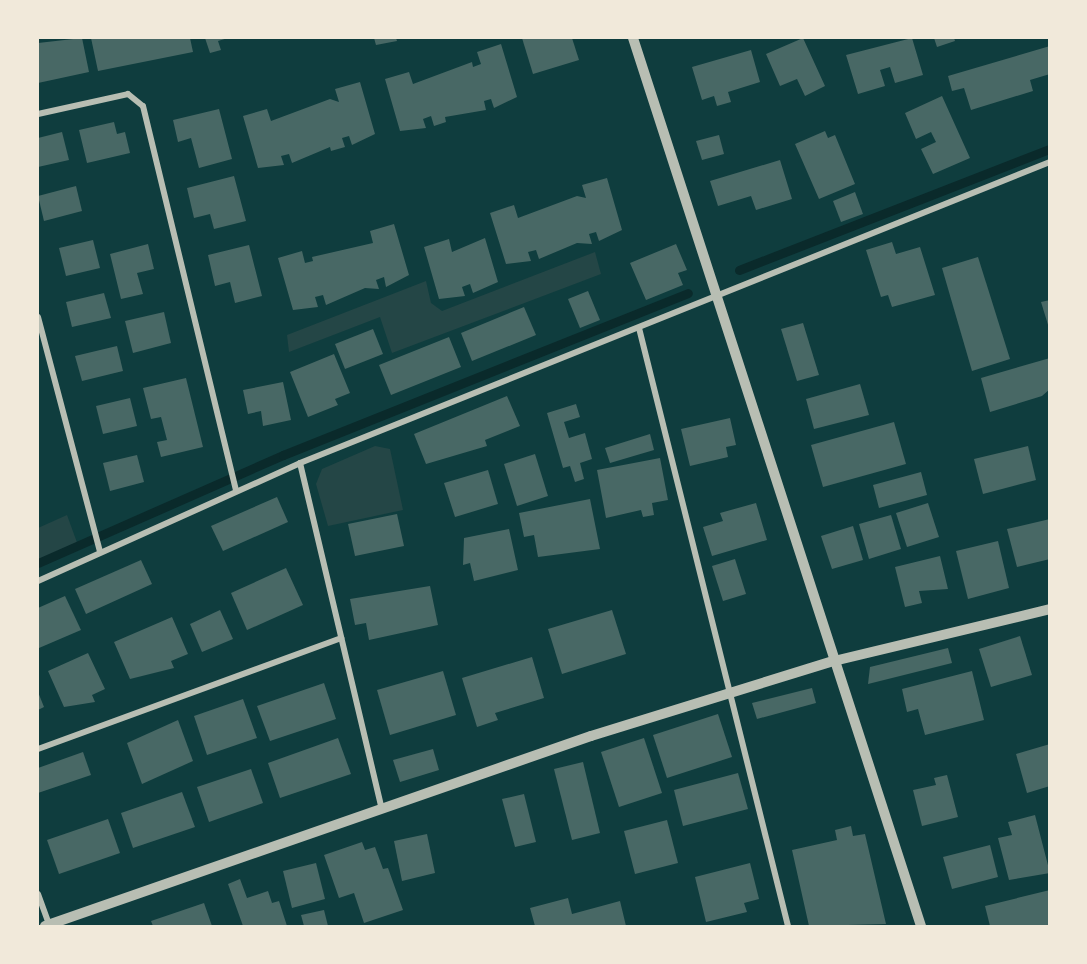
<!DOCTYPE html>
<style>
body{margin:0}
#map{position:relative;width:1087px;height:964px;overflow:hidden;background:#0f3d3e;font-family:"IBM Plex Sans",sans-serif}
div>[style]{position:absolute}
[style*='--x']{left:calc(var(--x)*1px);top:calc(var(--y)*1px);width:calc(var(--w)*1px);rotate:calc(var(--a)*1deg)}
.green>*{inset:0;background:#244646}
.stream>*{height:9px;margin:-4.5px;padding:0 4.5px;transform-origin:4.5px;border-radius:4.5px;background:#0a2a2b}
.building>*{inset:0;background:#486865}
.minor>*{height:6px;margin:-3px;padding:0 3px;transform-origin:3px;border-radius:3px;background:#b8beb3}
.tertiary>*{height:10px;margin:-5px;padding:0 5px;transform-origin:5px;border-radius:5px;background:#b8beb3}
span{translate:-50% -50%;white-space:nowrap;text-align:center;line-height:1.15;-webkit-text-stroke:5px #f1e9da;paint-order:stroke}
.frame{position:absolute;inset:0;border:39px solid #f1e9da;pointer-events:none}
</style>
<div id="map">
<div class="green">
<div style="clip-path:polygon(595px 252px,601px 274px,392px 353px,380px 317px,289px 352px,287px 335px,426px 281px,431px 303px,442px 311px)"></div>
<div style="clip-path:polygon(375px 446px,390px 449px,403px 510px,328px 526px,316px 484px,322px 469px)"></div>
<div style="clip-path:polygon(67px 515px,79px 548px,38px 568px,38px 528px)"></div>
</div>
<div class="stream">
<div style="--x:739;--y:270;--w:334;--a:-21.3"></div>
<div style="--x:38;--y:563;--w:268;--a:-23.8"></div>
<div style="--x:283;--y:455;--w:436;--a:-21.8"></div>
</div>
<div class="building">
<div style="clip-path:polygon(82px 38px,89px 72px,38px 83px,38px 43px)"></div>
<div style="clip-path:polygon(91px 38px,190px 38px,193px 52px,98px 71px)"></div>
<div style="clip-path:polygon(205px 38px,228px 38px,218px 41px,221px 50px,210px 53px)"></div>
<div style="clip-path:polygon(374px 38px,396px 38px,397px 41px,376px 45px)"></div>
<div style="clip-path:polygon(522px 38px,572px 38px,579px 60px,533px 74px)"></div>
<div style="clip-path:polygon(803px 38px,825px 86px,805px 96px,797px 79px,780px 86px,766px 54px)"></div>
<div style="clip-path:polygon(912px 38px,923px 75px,895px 83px,890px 67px,880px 70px,885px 86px,858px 94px,846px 55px)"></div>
<div style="clip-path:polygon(934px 38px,954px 38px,955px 41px,937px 47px)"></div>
<div style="clip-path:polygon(501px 44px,517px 97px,494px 108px,491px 99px,484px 101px,486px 110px,445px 117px,446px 122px,434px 126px,431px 116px,423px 119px,426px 128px,400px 131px,385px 79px,409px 72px,413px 84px,472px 62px,473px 67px,481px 64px,477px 52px)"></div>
<div style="clip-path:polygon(1050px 46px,1050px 74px,1030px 80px,1033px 91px,971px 110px,964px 88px,952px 91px,948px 76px)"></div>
<div style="clip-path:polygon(751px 50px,760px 82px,728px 92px,731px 102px,717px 106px,714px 96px,702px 100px,692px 67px)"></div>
<div style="clip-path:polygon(360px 82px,375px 134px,352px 145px,349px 136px,342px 138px,345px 147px,331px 151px,330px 147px,292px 163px,289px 154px,281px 156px,284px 165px,258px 168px,243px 116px,267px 109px,271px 121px,330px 99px,339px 102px,335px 89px)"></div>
<div style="clip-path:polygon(942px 96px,970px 158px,933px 174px,921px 149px,936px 142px,931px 132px,916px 139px,905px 113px)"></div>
<div style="clip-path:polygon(219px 109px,232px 159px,199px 168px,191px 138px,178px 142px,173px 120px)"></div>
<div style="clip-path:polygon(114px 122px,117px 134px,125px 132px,130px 153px,87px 163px,79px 130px)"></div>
<div style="clip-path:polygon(825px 131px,828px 138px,835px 135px,855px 184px,819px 199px,795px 144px)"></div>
<div style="clip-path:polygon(62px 132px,69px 160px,38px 167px,38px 138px)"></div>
<div style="clip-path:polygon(719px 135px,724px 154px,702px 160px,696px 141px)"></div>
<div style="clip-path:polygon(780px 160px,792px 199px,756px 210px,751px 196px,718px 206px,710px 181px)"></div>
<div style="clip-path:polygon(234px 176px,246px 221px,214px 229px,210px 214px,194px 218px,187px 188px)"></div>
<div style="clip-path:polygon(607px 178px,622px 230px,599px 241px,596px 232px,589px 234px,592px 244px,577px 243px,539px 259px,536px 250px,528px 252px,531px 261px,506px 264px,490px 213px,514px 205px,518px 218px,577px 196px,586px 198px,582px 185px)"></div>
<div style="clip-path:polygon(76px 186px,82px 211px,44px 221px,38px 196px)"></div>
<div style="clip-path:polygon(855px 192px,863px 214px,841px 222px,833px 201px)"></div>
<div style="clip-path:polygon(394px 224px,409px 275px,386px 287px,384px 277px,376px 280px,379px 289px,365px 288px,326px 305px,323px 295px,315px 297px,318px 307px,293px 310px,278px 258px,302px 251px,305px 263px,313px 261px,312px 257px,373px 243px,370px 231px)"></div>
<div style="clip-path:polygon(485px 238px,498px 282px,473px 293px,470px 284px,462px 287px,465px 296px,439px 299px,424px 247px,449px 239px,452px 252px)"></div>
<div style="clip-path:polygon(93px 240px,100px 268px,66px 276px,59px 248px)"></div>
<div style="clip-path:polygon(892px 242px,896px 254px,920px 247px,935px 295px,892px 307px,888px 295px,881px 297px,866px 250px)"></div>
<div style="clip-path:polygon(148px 244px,154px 269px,137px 273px,143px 294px,121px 299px,110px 254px)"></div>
<div style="clip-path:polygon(676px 244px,687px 270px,678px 273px,683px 285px,646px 300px,630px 263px)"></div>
<div style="clip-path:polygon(249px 245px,262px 296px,235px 303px,230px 282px,215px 286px,208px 255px)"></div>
<div style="clip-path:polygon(978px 257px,1010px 359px,972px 371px,942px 268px)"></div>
<div style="clip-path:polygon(588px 291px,600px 320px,580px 328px,568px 299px)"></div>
<div style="clip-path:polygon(104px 293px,111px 318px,72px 327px,66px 302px)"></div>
<div style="clip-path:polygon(1050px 300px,1050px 328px,1049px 328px,1041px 302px)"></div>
<div style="clip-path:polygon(524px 307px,536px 335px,472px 361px,461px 333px)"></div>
<div style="clip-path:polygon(164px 312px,171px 343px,133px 353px,125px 321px)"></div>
<div style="clip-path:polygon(803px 323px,819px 375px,797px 381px,781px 329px)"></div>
<div style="clip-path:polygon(373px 329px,383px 354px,345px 369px,335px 344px)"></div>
<div style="clip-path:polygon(449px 337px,461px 367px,391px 395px,379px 365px)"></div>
<div style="clip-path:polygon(117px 346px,123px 371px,82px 381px,75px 356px)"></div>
<div style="clip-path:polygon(334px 354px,350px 393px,335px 399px,338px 405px,308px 417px,290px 372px)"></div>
<div style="clip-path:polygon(1050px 358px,1050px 389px,1042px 396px,990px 412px,981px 378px)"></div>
<div style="clip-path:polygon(186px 378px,203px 447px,161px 457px,157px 442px,167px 440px,161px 417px,151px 419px,143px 388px)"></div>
<div style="clip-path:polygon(283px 382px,291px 420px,263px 426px,261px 411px,248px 414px,243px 390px)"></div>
<div style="clip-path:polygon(860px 384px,869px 415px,814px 429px,806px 399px)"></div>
<div style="clip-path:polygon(507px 396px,520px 426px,485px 440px,487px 446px,426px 464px,414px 434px)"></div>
<div style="clip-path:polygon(130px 398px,137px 426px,103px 434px,96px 406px)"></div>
<div style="clip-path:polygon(576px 404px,580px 417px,564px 422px,569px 438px,585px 433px,592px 459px,580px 463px,584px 479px,575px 482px,570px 466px,563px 468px,547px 413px)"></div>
<div style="clip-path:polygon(730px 418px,736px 445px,726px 447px,728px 457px,690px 466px,681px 429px)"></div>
<div style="clip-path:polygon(894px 422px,906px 464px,823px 487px,811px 445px)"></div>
<div style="clip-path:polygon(650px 434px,654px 450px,610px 463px,605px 448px)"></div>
<div style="clip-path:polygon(1028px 446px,1036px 480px,983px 494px,974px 459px)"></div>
<div style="clip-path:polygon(535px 454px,548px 496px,517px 506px,504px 464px)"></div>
<div style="clip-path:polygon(137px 455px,144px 482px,110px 491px,103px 463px)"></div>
<div style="clip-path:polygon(660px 458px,668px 500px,652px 503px,654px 515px,643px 517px,641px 510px,606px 518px,597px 470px)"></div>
<div style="clip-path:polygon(488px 470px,498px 504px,455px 517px,444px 483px)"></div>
<div style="clip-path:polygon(921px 472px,927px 495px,879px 508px,873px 485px)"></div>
<div style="clip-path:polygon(277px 497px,288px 522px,223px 551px,211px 526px)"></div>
<div style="clip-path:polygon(590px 499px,600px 549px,538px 557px,534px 535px,524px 537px,519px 513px)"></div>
<div style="clip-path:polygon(756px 503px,767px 540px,712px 556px,703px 527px,723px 521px,720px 513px)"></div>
<div style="clip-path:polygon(928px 503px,939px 537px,907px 547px,896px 513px)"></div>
<div style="clip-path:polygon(397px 514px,404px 546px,355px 556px,348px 524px)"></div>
<div style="clip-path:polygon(891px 515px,901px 549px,869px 559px,859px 524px)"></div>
<div style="clip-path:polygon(1050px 519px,1050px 559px,1017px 567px,1007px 529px)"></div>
<div style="clip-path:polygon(853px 526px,863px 560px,832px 569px,821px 536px)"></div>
<div style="clip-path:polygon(509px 529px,518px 570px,474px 581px,470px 563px,463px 565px,464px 538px)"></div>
<div style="clip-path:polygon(998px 541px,1009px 588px,968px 599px,956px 551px)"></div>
<div style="clip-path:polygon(940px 556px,948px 589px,919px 591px,922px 603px,905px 607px,895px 567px)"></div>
<div style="clip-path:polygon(735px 559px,746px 594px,723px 601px,712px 566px)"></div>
<div style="clip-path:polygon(141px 560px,152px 584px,86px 614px,75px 589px)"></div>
<div style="clip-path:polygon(286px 568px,303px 605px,247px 630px,231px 593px)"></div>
<div style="clip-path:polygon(430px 586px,438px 625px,369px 640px,366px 623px,355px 625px,350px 599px)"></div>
<div style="clip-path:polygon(65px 596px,81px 630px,39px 648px,38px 608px)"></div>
<div style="clip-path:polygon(220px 610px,233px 639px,202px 652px,190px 624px)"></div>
<div style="clip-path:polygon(612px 610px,626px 654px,562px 674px,548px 629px)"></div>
<div style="clip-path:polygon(172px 617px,188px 654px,171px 661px,174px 668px,130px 679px,114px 642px)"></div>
<div style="clip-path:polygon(1020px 636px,1032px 675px,991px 687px,979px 649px)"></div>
<div style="clip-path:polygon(948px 648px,952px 663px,868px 684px,870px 667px)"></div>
<div style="clip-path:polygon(88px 653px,105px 689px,92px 695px,95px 702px,64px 707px,48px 671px)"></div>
<div style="clip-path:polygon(532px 657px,544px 698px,495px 713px,498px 720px,477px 727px,462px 678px)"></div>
<div style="clip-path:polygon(443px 671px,456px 715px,390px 735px,377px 690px)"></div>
<div style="clip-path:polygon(972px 671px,984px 720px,925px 735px,918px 709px,907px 712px,902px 689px)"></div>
<div style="clip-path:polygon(324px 683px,336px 719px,270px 741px,257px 706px)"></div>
<div style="clip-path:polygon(812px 688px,816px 703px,757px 719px,752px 703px)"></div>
<div style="clip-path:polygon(38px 692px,44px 707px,38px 710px)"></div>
<div style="clip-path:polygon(243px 699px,257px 738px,207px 755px,194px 716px)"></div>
<div style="clip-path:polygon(718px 714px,732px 757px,667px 778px,653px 735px)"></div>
<div style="clip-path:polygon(178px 720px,193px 761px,142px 784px,127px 743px)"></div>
<div style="clip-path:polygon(338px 738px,351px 774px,280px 798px,268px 763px)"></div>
<div style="clip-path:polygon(644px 738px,662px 793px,619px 807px,601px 752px)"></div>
<div style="clip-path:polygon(1050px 744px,1050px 786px,1027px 793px,1016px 754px)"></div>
<div style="clip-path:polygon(433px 749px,439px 770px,400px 782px,393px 760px)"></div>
<div style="clip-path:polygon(83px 752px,91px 775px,38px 793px,38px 768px)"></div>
<div style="clip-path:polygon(583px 762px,600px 833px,572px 840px,554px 769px)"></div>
<div style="clip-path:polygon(251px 769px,263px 803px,209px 822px,197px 787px)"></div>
<div style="clip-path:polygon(738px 773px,748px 809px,683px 826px,674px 790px)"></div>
<div style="clip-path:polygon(947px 775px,958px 817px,922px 826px,913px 790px,936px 785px,934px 778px)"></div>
<div style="clip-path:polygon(182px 792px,195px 827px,133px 848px,121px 813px)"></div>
<div style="clip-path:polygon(524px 794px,536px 842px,515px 847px,502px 799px)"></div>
<div style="clip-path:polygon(1035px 815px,1050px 873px,1009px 880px,998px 838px,1012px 835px,1008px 822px)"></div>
<div style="clip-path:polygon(108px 819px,120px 853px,59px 874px,47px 840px)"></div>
<div style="clip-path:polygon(667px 820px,678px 863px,635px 874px,624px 831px)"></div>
<div style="clip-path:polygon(851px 826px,853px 836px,865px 834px,886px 924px,809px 926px,792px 850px,837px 840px,835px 830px)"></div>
<div style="clip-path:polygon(427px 834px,435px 873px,402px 881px,394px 841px)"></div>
<div style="clip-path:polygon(362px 842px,365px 850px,375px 847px,383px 869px,388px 868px,403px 910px,364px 923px,354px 893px,339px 898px,324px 855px)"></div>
<div style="clip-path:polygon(990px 845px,998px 877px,952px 889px,943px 857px)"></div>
<div style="clip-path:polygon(316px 863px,325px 899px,292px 908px,283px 871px)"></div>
<div style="clip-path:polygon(750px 863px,759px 899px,744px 903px,747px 912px,706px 922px,695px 877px)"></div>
<div style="clip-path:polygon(240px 879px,247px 898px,268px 891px,272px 903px,279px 901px,287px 926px,243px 926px,228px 884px)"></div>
<div style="clip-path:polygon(1050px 890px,1050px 926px,990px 926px,985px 906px)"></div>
<div style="clip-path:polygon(568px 898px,572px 914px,620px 901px,626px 926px,535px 926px,530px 908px)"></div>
<div style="clip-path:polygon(204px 903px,212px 926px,153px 926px,151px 921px)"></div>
<div style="clip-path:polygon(324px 910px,328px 926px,304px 926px,301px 915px)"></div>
</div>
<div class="minor">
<div style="--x:38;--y:114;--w:92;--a:-12.5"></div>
<div style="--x:128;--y:94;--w:19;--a:39"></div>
<div style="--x:143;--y:106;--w:396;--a:76.4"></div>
<div style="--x:38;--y:317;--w:242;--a:75.2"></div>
<div style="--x:639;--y:328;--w:616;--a:76.01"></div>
<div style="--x:300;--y:463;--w:356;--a:76.7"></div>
<div style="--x:38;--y:581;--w:287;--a:-24.2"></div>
<div style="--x:300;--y:463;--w:808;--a:-21.87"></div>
<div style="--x:38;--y:749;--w:323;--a:-20.1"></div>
<div style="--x:38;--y:894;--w:33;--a:70"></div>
</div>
<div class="tertiary">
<div style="--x:633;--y:38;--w:934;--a:72.03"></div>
<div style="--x:45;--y:926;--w:578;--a:-19.19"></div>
<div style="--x:591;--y:736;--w:254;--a:-17.2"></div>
<div style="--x:834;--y:661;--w:222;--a:-13.5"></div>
</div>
<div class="frame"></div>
</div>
